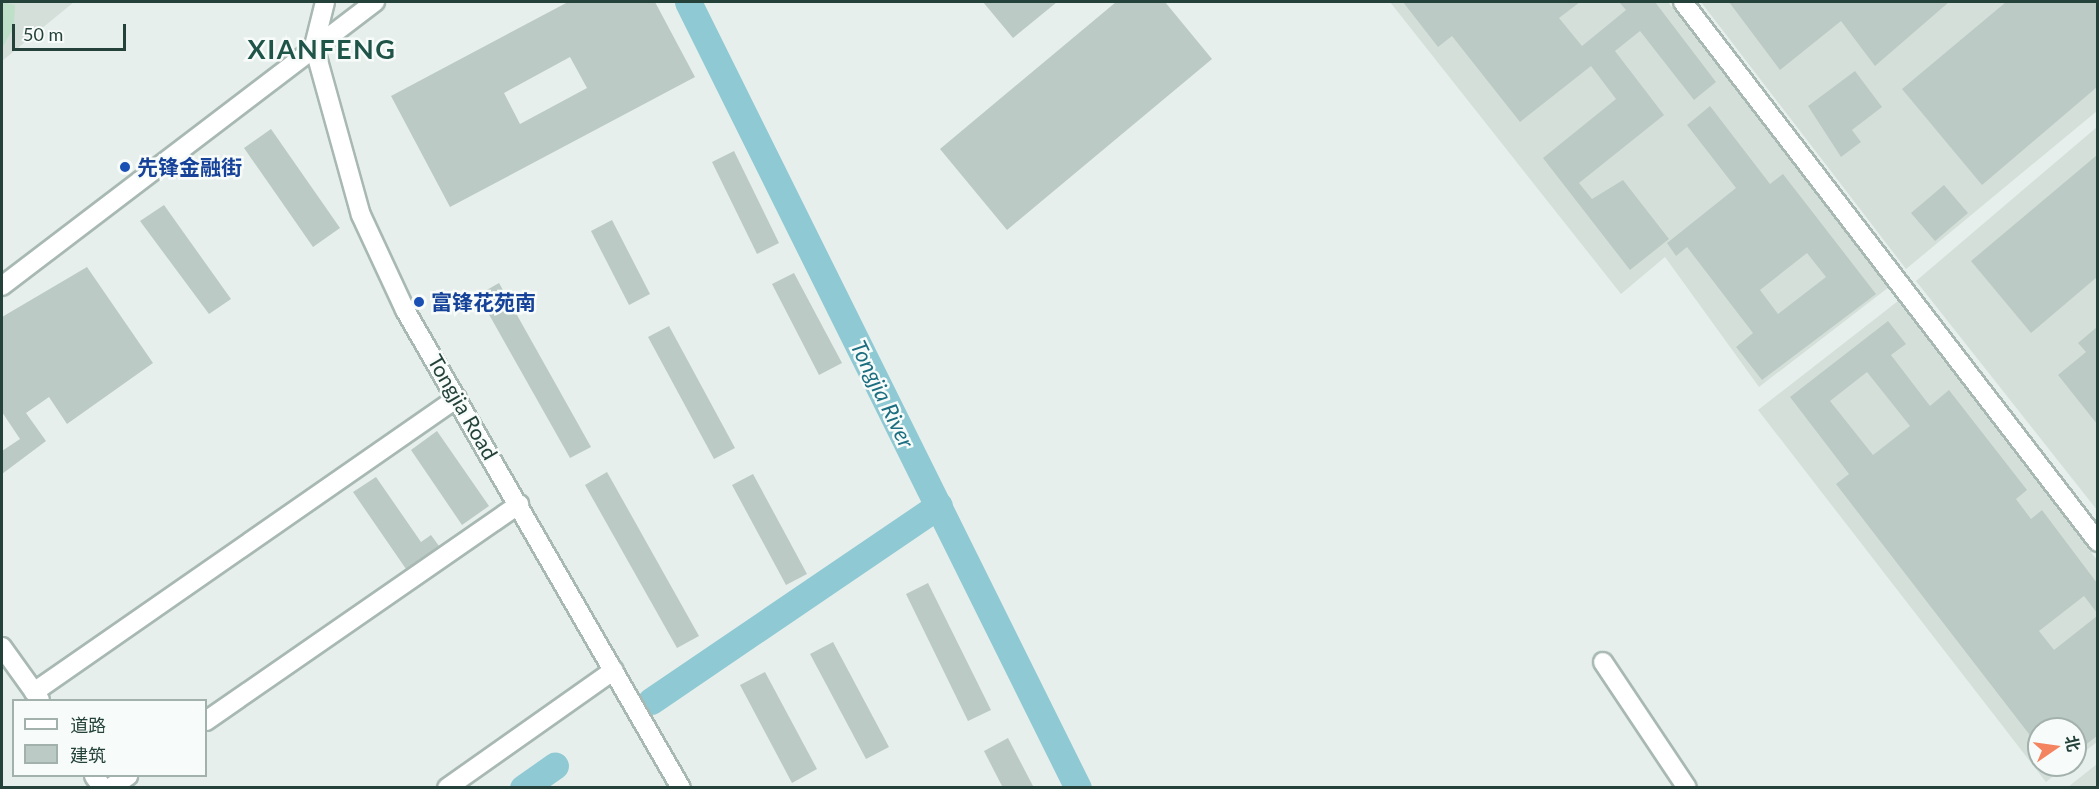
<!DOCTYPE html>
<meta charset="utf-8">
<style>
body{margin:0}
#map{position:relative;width:2099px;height:789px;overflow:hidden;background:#e6efeb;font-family:Lato,"Noto Sans SC",sans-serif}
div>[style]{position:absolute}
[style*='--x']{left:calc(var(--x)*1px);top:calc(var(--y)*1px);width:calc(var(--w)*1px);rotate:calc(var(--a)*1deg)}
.built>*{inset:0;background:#d4dfda}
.green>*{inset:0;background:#bfe0c8}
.river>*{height:27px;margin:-13.5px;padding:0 13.5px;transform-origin:13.5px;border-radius:13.5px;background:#8ec9d4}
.building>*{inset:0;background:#bbcac4}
.roads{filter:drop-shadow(2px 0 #a8b8b2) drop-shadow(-2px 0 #a8b8b2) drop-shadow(0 2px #a8b8b2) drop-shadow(0 -2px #a8b8b2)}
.minor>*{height:18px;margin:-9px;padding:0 9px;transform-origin:9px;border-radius:9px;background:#fff}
.dots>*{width:16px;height:16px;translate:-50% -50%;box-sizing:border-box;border:3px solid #f7fbf9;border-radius:50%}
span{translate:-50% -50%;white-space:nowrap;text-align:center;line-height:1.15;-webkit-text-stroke:5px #f7fbf9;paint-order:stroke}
.transit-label{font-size:21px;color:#164399;font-weight:700}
.left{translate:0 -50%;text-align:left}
.street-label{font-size:21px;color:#24423a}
.water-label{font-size:22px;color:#1c6f80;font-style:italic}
.district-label{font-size:27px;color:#1f5548;font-weight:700;letter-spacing:1.5px}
.frame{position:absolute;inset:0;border:3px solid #24423a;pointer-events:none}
.legend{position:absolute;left:12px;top:699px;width:195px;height:78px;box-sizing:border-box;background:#f7fbf9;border:2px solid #a3b1ad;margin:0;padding:8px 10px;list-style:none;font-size:18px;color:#24423a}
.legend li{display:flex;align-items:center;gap:12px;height:30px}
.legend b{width:30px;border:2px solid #a3b1ad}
.north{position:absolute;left:2027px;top:717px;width:60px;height:60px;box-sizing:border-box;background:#f7fbf9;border:2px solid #a3b1ad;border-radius:50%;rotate:77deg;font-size:16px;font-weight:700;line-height:24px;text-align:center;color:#24423a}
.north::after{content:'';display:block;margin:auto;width:21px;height:27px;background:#f4845f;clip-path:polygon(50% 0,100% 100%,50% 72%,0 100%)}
.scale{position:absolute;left:12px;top:24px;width:114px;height:27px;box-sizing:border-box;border:3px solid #24423a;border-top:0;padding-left:8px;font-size:18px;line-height:21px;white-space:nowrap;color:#24423a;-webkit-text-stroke:4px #f7fbf9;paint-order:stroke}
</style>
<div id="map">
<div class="built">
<div style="clip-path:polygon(2px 2px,74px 2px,2px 61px)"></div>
<div style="clip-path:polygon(1390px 2px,1668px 2px,1889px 287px,1759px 387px,1665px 257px,1621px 294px)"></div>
<div style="clip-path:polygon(1701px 2px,2097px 2px,2097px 111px,1906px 269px)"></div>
<div style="clip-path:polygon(2097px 127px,2097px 510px,1916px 281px)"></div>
<div style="clip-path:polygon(1898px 301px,2097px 560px,2097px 742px,2075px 759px,2075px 729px,2039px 729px,2039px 765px,2067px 765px,2046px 782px,1758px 410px)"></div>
<div style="clip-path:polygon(2097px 764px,2097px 787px,2068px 787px)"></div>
</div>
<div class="green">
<div style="clip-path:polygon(2px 2px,15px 5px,14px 27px,2px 48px)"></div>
</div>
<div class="river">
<div style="--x:688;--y:2;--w:877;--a:63.61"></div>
<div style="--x:651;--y:701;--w:348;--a:-34.2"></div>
<div style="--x:523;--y:788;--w:39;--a:-35"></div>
</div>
<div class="building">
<div style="clip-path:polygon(evenodd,568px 2px,655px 2px,695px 77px,450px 207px,391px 96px,568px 2px,570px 57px,587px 88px,520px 124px,504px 93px,570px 57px)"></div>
<div style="clip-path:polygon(983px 2px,1057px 2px,1013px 38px)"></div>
<div style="clip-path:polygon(1116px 2px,1165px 2px,1212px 59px,1007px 230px,940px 149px)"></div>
<div style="clip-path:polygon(1403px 2px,1580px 2px,1559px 18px,1582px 46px,1626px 10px,1619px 2px,1655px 2px,1716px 82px,1694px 100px,1640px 31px,1615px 51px,1664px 115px,1579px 183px,1592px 199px,1623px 180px,1669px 239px,1630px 270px,1543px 158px,1616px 99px,1591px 66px,1520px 122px,1452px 36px,1438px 47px)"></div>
<div style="clip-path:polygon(1729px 2px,1949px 2px,1875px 66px,1841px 21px,1780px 70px)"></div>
<div style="clip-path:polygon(2006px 2px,2097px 2px,2097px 87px,1982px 185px,1902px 89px)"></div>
<div style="clip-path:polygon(1855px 71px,1882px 107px,1852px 130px,1861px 142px,1841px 157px,1808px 106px)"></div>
<div style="clip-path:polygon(evenodd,1710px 106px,1770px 184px,1783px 174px,1876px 294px,1762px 380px,1736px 347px,1753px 333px,1687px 247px,1676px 256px,1667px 243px,1736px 188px,1687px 125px,1710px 106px,1807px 253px,1826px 277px,1778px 314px,1760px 290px,1807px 253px)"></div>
<div style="clip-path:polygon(271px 129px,340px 228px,313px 247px,244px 148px)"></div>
<div style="clip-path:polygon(734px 151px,779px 243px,757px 254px,712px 162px)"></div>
<div style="clip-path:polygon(2097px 155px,2097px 277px,2031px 333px,1971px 261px)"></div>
<div style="clip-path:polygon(1944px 185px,1968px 213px,1935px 241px,1911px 213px)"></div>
<div style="clip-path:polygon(164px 205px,231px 299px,209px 314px,140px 221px)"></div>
<div style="clip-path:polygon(612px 220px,650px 294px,629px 305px,591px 231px)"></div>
<div style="clip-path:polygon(87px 267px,153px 363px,67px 424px,49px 397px,26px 413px,46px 441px,2px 474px,2px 451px,20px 439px,2px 412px,2px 317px)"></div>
<div style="clip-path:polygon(794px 273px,842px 363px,819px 375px,772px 284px)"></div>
<div style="clip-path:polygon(499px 283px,591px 447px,570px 458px,478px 295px)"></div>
<div style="clip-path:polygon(evenodd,1888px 321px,1906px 344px,1891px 355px,1930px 406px,1949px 390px,2027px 490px,2016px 499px,2031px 519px,2042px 510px,2097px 583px,2097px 613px,2084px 596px,2039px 631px,2054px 650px,2097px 616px,2097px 736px,2075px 753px,2075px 729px,2039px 729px,2039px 747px,1836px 484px,1849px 474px,1790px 397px,1888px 321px,1867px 372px,1910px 426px,1873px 455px,1830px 401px,1867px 372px)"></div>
<div style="clip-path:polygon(669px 326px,735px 448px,714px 459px,648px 337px)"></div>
<div style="clip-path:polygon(2097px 327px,2097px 424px,2058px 375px,2086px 352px,2078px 343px)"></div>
<div style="clip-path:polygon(437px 431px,489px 506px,462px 525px,411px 450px)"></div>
<div style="clip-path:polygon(607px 472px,699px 636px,677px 648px,585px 485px)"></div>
<div style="clip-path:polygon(753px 474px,807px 574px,786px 585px,732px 485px)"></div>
<div style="clip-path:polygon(376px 477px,421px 542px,431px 535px,439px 546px,406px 569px,353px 492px)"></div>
<div style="clip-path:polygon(928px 583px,991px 710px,968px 721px,906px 594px)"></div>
<div style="clip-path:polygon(833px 642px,889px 747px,866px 759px,810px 654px)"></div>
<div style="clip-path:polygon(765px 672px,817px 769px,792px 783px,740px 685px)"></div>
<div style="clip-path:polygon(1008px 738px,1034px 788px,1003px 788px,984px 751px)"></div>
</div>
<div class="roads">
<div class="minor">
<div style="--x:325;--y:2;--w:45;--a:104"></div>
<div style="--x:314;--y:46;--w:175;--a:74.5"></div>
<div style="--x:361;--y:215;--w:105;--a:65.1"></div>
<div style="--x:405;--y:310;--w:552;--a:60"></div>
<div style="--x:1683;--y:2;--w:681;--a:52.46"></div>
<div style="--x:2;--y:286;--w:469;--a:-37.3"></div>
<div style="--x:2;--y:647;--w:65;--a:54.4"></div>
<div style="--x:1603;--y:662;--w:151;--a:56.3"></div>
<div style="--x:34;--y:692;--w:515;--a:-34.8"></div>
<div style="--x:206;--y:721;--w:381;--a:-34.7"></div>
<div style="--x:94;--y:776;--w:15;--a:53"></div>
<div style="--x:110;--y:788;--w:22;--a:-34"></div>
<div style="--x:447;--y:788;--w:204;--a:-35.2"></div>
</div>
</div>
<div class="dots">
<div style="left:125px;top:167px;background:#1a4fb4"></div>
<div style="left:419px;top:302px;background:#1a4fb4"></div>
</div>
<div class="transit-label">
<span class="left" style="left:137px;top:167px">先锋金融街</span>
<span class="left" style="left:431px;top:302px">富锋花苑南</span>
</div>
<div class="street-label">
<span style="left:463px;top:407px;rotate:60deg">Tongjia Road</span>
</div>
<div class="water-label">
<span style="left:883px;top:394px;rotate:64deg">Tongjia River</span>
</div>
<div class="district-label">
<span style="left:322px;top:49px">XIANFENG</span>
</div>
<div class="frame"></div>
<ul class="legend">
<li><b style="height:8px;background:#fff"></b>道路</li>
<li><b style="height:16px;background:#bbcac4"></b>建筑</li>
</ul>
<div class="north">北</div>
<div class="scale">50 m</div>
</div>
